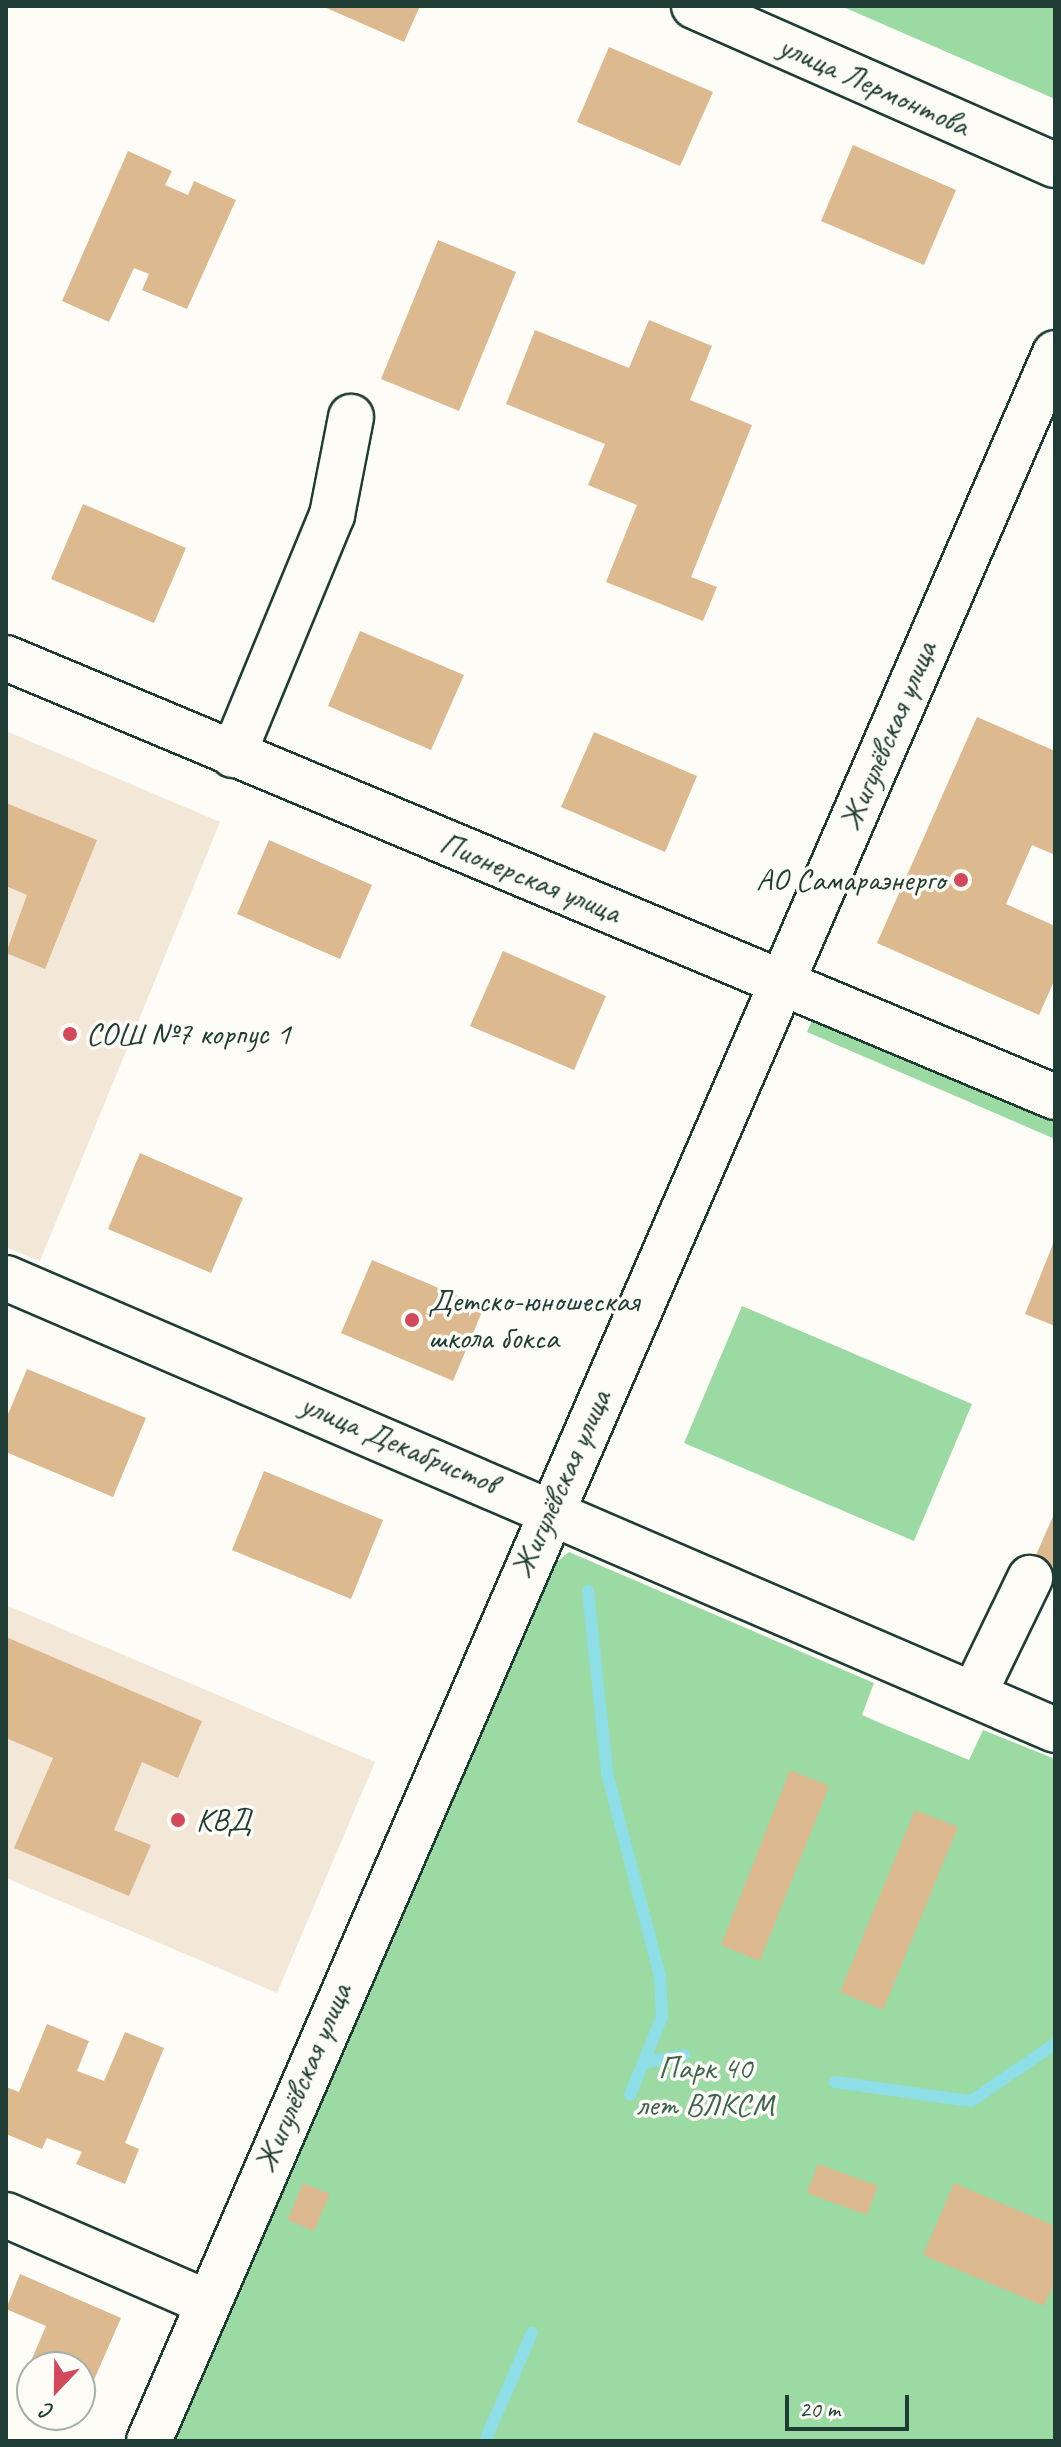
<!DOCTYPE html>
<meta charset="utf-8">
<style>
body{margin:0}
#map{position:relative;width:1061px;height:2447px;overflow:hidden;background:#fdfcf7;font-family:Caveat,sans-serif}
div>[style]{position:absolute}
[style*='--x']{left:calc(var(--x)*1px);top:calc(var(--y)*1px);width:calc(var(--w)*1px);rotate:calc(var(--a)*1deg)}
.built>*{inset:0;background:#f3e8d8}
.green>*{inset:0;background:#9cdaa3}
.stream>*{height:12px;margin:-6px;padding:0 6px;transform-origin:6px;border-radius:6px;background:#8ddee7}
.building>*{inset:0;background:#dcb98e}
.roads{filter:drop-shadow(2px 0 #1f3d34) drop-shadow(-2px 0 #1f3d34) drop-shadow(0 2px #1f3d34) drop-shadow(0 -2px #1f3d34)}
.minor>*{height:44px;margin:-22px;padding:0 22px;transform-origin:22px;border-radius:22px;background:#fdfcf7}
.dots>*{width:22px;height:22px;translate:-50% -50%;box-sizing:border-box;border:4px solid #fdfcf7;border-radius:50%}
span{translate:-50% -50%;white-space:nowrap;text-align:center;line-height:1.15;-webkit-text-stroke:7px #fdfcf7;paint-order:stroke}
.street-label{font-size:32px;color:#1f3d34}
.poi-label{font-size:32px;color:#1f3d34}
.right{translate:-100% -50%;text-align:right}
.left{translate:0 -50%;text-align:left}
.park-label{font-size:32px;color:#3e6450}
.frame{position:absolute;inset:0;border:8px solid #1f3d34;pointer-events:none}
.north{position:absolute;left:16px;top:2351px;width:80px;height:80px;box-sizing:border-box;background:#fdfcf7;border:2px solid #a4b0a9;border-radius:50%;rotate:202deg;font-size:22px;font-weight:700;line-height:32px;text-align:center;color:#1f3d34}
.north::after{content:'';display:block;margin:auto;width:28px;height:36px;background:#d1495b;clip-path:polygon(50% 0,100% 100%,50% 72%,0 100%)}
.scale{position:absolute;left:785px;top:2395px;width:124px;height:36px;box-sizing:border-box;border:4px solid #1f3d34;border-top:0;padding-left:10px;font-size:24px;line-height:28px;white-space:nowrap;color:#1f3d34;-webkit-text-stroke:6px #fdfcf7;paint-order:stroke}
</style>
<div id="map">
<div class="built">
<div style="clip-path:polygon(6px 731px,220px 822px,40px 1261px,6px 1247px)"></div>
<div style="clip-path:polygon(6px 1605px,375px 1762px,277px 1993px,6px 1878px)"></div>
</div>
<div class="green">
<div style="clip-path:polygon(841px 6px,1055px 6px,1055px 99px)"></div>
<div style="clip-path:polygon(813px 1018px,1055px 1120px,1055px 1139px,807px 1032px)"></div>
<div style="clip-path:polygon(742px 1306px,972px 1404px,914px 1541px,684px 1443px)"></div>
<div style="clip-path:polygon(569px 1552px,874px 1683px,862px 1715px,880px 1723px,969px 1760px,983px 1730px,1055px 1759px,1055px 2441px,169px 2441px,544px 1573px)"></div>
</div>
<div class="stream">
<div style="--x:588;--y:1591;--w:183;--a:84"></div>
<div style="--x:607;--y:1773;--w:211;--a:75.4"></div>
<div style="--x:660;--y:1977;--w:40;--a:87.1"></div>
<div style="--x:662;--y:2017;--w:84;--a:112.3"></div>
<div style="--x:643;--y:2063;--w:42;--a:-11"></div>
<div style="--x:835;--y:2082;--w:137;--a:8"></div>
<div style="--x:971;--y:2101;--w:102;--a:-34.2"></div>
<div style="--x:485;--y:2441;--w:118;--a:-66.5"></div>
</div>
<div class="building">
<div style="clip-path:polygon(322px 6px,420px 6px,404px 42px)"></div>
<div style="clip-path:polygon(609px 47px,713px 92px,680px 166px,577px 122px)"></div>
<div style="clip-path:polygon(853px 145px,956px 190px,924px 265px,821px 221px)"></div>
<div style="clip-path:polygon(128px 151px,172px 171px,165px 185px,188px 195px,194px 181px,236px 200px,187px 309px,142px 290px,149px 274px,134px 268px,109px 322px,62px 301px)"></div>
<div style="clip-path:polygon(438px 240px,516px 272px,459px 411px,381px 379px)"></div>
<div style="clip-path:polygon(649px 320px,712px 346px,690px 400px,752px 425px,691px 577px,717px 587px,703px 621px,606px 582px,637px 505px,588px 485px,605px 444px,506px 404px,535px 330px,629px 368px)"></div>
<div style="clip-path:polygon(83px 504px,186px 548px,154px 623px,51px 579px)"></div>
<div style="clip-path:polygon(360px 631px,464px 675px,431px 750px,328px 706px)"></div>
<div style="clip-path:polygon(977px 717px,1055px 751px,1055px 855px,1032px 845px,1006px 904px,1055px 926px,1055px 979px,1039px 1015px,877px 943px)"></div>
<div style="clip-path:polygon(594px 732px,697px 776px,665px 852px,561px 807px)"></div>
<div style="clip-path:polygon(6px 803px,97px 840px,45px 969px,6px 953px,27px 895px,6px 886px)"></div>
<div style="clip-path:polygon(269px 840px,372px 885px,340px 959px,237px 914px)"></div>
<div style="clip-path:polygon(503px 951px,606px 996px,574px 1070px,470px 1026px)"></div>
<div style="clip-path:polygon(140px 1153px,243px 1198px,211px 1273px,108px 1229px)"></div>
<div style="clip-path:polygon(1055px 1239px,1055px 1326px,1025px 1314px)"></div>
<div style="clip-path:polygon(372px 1260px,484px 1307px,453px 1381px,341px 1333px)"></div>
<div style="clip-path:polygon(27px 1369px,146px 1418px,113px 1497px,6px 1452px,6px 1419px)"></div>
<div style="clip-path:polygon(264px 1471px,383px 1520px,351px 1599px,232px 1550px)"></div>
<div style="clip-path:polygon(1055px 1512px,1055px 1574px,1032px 1564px)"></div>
<div style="clip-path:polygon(6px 1637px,202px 1721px,178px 1778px,142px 1762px,114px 1830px,151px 1845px,129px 1896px,14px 1848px,53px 1758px,6px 1738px)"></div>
<div style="clip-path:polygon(790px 1770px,829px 1786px,760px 1961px,721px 1945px)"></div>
<div style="clip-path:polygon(915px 1810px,958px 1827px,883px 2010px,840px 1992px)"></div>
<div style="clip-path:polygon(47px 2024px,89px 2041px,77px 2071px,104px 2081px,125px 2032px,164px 2048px,125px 2143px,139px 2149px,125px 2184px,76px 2164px,82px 2152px,47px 2138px,42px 2149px,6px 2134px,6px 2087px,19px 2092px)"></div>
<div style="clip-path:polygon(818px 2164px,878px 2186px,867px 2215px,807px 2193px)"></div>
<div style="clip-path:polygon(303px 2183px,330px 2194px,314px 2231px,288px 2220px)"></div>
<div style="clip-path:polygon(954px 2183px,1055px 2226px,1055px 2282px,1044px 2306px,923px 2255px)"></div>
<div style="clip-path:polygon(20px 2274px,121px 2318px,80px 2412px,80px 2367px,32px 2367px,32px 2387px,22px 2382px,46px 2326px,6px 2309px)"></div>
</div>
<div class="roads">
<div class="minor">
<div style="--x:694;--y:6;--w:394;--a:23.8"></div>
<div style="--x:6;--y:658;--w:1137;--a:22.71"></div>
<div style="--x:233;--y:755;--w:260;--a:-67.6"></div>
<div style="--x:332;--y:515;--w:100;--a:-79"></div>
<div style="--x:6;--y:1278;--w:1142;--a:23.31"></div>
<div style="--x:974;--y:1694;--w:129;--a:-64.2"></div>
<div style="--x:6;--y:2215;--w:218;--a:23.5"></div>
<div style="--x:149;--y:2441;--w:2276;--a:-66.54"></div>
</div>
</div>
<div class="dots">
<div style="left:961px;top:880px;background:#d1495b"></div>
<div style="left:70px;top:1034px;background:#d1495b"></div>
<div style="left:412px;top:1320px;background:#d1495b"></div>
<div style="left:178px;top:1820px;background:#d1495b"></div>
</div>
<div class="street-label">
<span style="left:874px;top:86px;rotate:24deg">улица Лермонтова</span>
<span style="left:888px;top:736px;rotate:-67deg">Жигулёвская улица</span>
<span style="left:530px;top:878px;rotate:22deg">Пионерская улица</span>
<span style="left:399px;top:1444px;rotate:23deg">улица Декабристов</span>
<span style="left:561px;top:1484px;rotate:-66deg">Жигулёвская улица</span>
<span style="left:303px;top:2078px;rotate:-67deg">Жигулёвская улица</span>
</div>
<div class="poi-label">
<span class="right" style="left:945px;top:880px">АО Самараэнерго</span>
<span class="left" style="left:86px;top:1034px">СОШ №7 корпус 1</span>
<span class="left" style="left:428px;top:1320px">Детско-юношеская<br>школа бокса</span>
<span class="left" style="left:196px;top:1820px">КВД</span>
</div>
<div class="park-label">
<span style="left:705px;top:2087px">Парк 40<br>лет ВЛКСМ</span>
</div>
<div class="frame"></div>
<div class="north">С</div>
<div class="scale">20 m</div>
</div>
